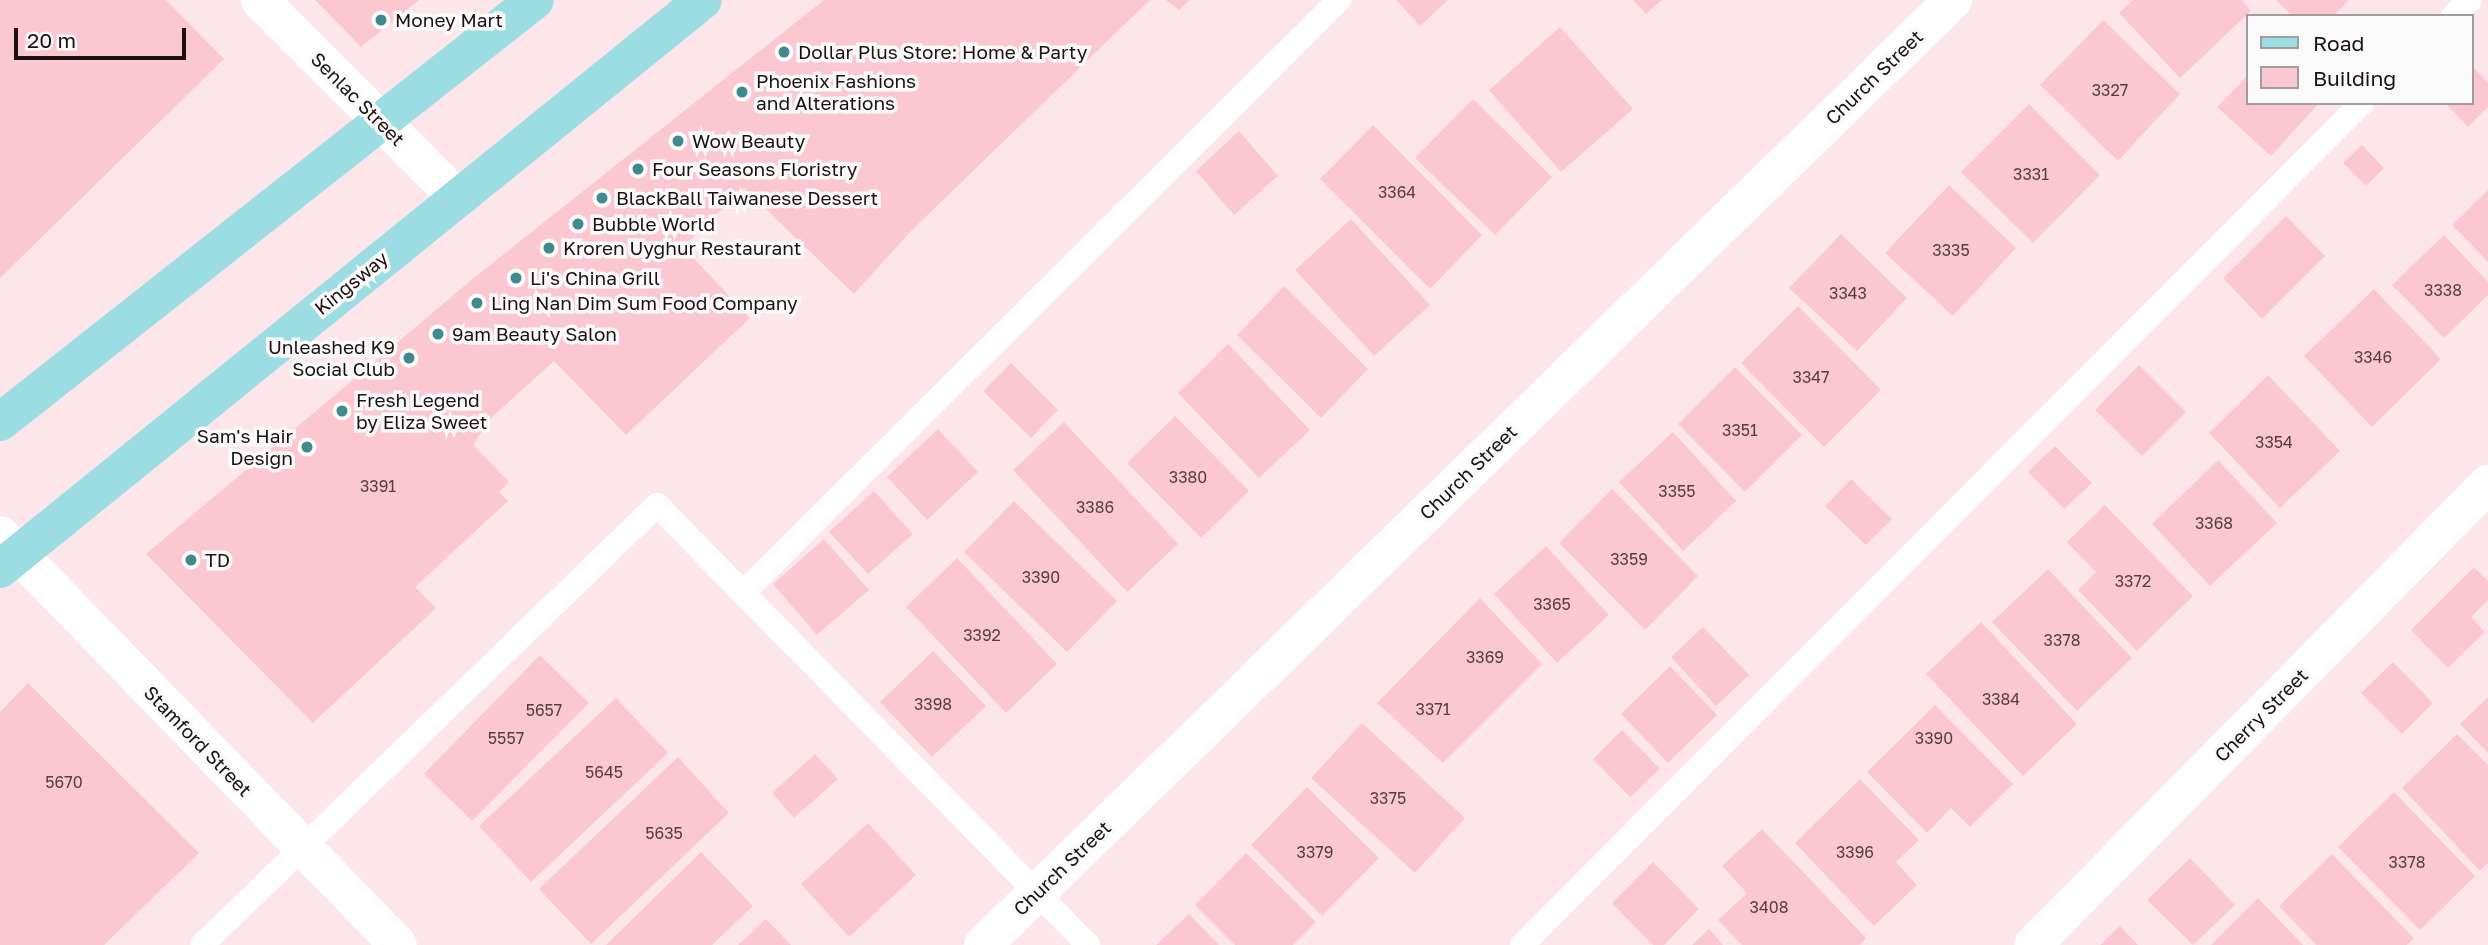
<!DOCTYPE html>
<style>
body{margin:0}
#map{position:relative;width:2488px;height:945px;overflow:hidden;background:#fde6ea;font-family:"Golos Text",sans-serif}
div>[style]{position:absolute}
[style*='--x']{left:calc(var(--x)*1px);top:calc(var(--y)*1px);width:calc(var(--w)*1px);rotate:calc(var(--a)*1deg)}
.building>*{inset:0;background:#fbc8d1}
.service>*{height:24px;margin:-12px;padding:0 12px;transform-origin:12px;border-radius:12px;background:#fff}
.minor>*{height:38px;margin:-19px;padding:0 19px;transform-origin:19px;border-radius:19px;background:#fff}
.primary>*{height:38px;margin:-19px;padding:0 19px;transform-origin:19px;border-radius:19px;background:#9bdde3}
.dots>*{width:19px;height:19px;translate:-50% -50%;box-sizing:border-box;border:4px solid #fafafa;border-radius:50%}
span{translate:-50% -50%;white-space:nowrap;text-align:center;line-height:1.15;-webkit-text-stroke:7px #fafafa;paint-order:stroke}
.number-label{font-size:16px;color:#543e42}
.number-label span{-webkit-text-stroke-width:0}
.poi-label{font-size:19px;color:#1c1012}
.left{translate:0 -50%;text-align:left}
.right{translate:-100% -50%;text-align:right}
.street-label{font-size:19px;color:#1c1012}
.legend{position:absolute;left:2246px;top:14px;width:228px;height:91px;box-sizing:border-box;background:#fafafa;border:2px solid #a19c9d;margin:0;padding:9px 12px;list-style:none;font-size:21px;color:#1c1012}
.legend li{display:flex;align-items:center;gap:14px;height:35px}
.legend b{width:35px;border:2px solid #a19c9d}
.scale{position:absolute;left:14px;top:28px;width:172px;height:32px;box-sizing:border-box;border:4px solid #1c1012;border-top:0;padding-left:9px;font-size:21px;line-height:24px;white-space:nowrap;color:#1c1012;-webkit-text-stroke:5px #fafafa;paint-order:stroke}
</style>
<div id="map">
<div class="building">
<div style="clip-path:polygon(0 0,166px 0,224px 59px,0 278px)"></div>
<div style="clip-path:polygon(315px 0,419px 0,361px 47px)"></div>
<div style="clip-path:polygon(824px 0,1150px 0,911px 231px,854px 294px,744px 188px,683px 247px,750px 318px,626px 435px,554px 361px,491px 418px,473px 445px,509px 482px,499px 492px,508px 501px,415px 587px,436px 608px,313px 723px,146px 554px,475px 277px)"></div>
<div style="clip-path:polygon(1166px 0,1190px 0,1179px 10px)"></div>
<div style="clip-path:polygon(1396px 0,1448px 0,1420px 26px)"></div>
<div style="clip-path:polygon(1633px 0,1662px 0,1646px 14px)"></div>
<div style="clip-path:polygon(2133px 0,2242px 0,2251px 11px,2180px 78px,2119px 13px)"></div>
<div style="clip-path:polygon(2276px 0,2349px 0,2334px 16px,2292px 16px)"></div>
<div style="clip-path:polygon(2103px 20px,2180px 94px,2118px 161px,2040px 85px)"></div>
<div style="clip-path:polygon(1560px 27px,1633px 109px,1561px 172px,1489px 90px)"></div>
<div style="clip-path:polygon(2472px 66px,2488px 82px,2488px 107px,2468px 127px,2445px 103px,2472px 103px)"></div>
<div style="clip-path:polygon(2248px 75px,2248px 103px,2319px 103px,2271px 156px,2217px 107px)"></div>
<div style="clip-path:polygon(1473px 99px,1552px 177px,1495px 235px,1415px 158px)"></div>
<div style="clip-path:polygon(2029px 104px,2100px 175px,2033px 243px,1961px 172px)"></div>
<div style="clip-path:polygon(1373px 125px,1482px 235px,1430px 289px,1320px 179px)"></div>
<div style="clip-path:polygon(1239px 131px,1278px 176px,1234px 215px,1196px 171px)"></div>
<div style="clip-path:polygon(2362px 145px,2384px 168px,2366px 186px,2343px 163px)"></div>
<div style="clip-path:polygon(1949px 185px,2016px 248px,1953px 316px,1885px 253px)"></div>
<div style="clip-path:polygon(2488px 190px,2488px 262px,2452px 225px)"></div>
<div style="clip-path:polygon(2286px 216px,2325px 256px,2262px 319px,2223px 278px)"></div>
<div style="clip-path:polygon(1351px 219px,1430px 305px,1374px 356px,1295px 270px)"></div>
<div style="clip-path:polygon(1841px 234px,1907px 298px,1857px 351px,1789px 288px)"></div>
<div style="clip-path:polygon(2444px 235px,2488px 282px,2488px 295px,2444px 338px,2392px 285px)"></div>
<div style="clip-path:polygon(1284px 286px,1368px 369px,1321px 418px,1237px 335px)"></div>
<div style="clip-path:polygon(2374px 289px,2441px 359px,2372px 427px,2304px 356px)"></div>
<div style="clip-path:polygon(1798px 306px,1881px 390px,1824px 447px,1741px 363px)"></div>
<div style="clip-path:polygon(1228px 344px,1310px 430px,1259px 478px,1178px 393px)"></div>
<div style="clip-path:polygon(1011px 363px,1058px 410px,1031px 438px,983px 391px)"></div>
<div style="clip-path:polygon(2139px 365px,2186px 412px,2142px 456px,2095px 410px)"></div>
<div style="clip-path:polygon(1735px 367px,1802px 435px,1745px 492px,1678px 424px)"></div>
<div style="clip-path:polygon(2268px 375px,2340px 451px,2280px 508px,2209px 433px)"></div>
<div style="clip-path:polygon(1175px 416px,1249px 491px,1201px 538px,1127px 463px)"></div>
<div style="clip-path:polygon(1064px 422px,1178px 544px,1127px 592px,1013px 470px)"></div>
<div style="clip-path:polygon(938px 429px,978px 472px,927px 520px,887px 477px)"></div>
<div style="clip-path:polygon(1673px 432px,1736px 501px,1683px 551px,1619px 482px)"></div>
<div style="clip-path:polygon(2055px 446px,2092px 483px,2064px 509px,2028px 472px)"></div>
<div style="clip-path:polygon(2218px 460px,2277px 523px,2210px 586px,2152px 524px)"></div>
<div style="clip-path:polygon(1851px 479px,1892px 519px,1866px 545px,1825px 506px)"></div>
<div style="clip-path:polygon(1612px 489px,1698px 576px,1645px 630px,1559px 543px)"></div>
<div style="clip-path:polygon(874px 491px,913px 534px,868px 574px,829px 532px)"></div>
<div style="clip-path:polygon(1014px 501px,1117px 601px,1067px 652px,964px 552px)"></div>
<div style="clip-path:polygon(2105px 505px,2193px 596px,2137px 651px,2078px 590px,2096px 572px,2067px 542px)"></div>
<div style="clip-path:polygon(824px 539px,869px 590px,817px 635px,773px 584px)"></div>
<div style="clip-path:polygon(1546px 546px,1609px 615px,1557px 663px,1494px 594px)"></div>
<div style="clip-path:polygon(957px 558px,1057px 664px,1006px 713px,906px 607px)"></div>
<div style="clip-path:polygon(2474px 567px,2488px 581px,2488px 600px,2471px 617px,2485px 632px,2448px 668px,2411px 630px)"></div>
<div style="clip-path:polygon(2048px 569px,2132px 658px,2077px 711px,1992px 622px)"></div>
<div style="clip-path:polygon(1480px 598px,1542px 664px,1443px 763px,1377px 703px)"></div>
<div style="clip-path:polygon(1981px 622px,2077px 724px,2023px 776px,1926px 674px)"></div>
<div style="clip-path:polygon(1703px 627px,1749px 675px,1716px 706px,1671px 657px)"></div>
<div style="clip-path:polygon(933px 651px,986px 706px,932px 757px,880px 702px)"></div>
<div style="clip-path:polygon(540px 655px,589px 703px,472px 821px,424px 774px)"></div>
<div style="clip-path:polygon(2393px 662px,2433px 703px,2402px 734px,2361px 693px)"></div>
<div style="clip-path:polygon(1670px 666px,1717px 715px,1668px 763px,1621px 714px)"></div>
<div style="clip-path:polygon(28px 683px,199px 853px,104px 945px,0 945px,0 712px)"></div>
<div style="clip-path:polygon(2488px 697px,2488px 753px,2460px 724px)"></div>
<div style="clip-path:polygon(616px 698px,668px 753px,531px 882px,479px 826px)"></div>
<div style="clip-path:polygon(1935px 705px,2013px 784px,1970px 827px,1951px 808px,1927px 833px,1867px 772px)"></div>
<div style="clip-path:polygon(1362px 723px,1465px 818px,1415px 873px,1311px 778px)"></div>
<div style="clip-path:polygon(1622px 730px,1660px 769px,1630px 797px,1593px 759px)"></div>
<div style="clip-path:polygon(2457px 734px,2488px 765px,2488px 863px,2480px 871px,2402px 788px)"></div>
<div style="clip-path:polygon(815px 754px,838px 779px,794px 818px,772px 793px)"></div>
<div style="clip-path:polygon(678px 757px,729px 813px,591px 944px,539px 889px)"></div>
<div style="clip-path:polygon(1860px 779px,1919px 840px,1896px 862px,1917px 885px,1874px 926px,1795px 843px)"></div>
<div style="clip-path:polygon(1307px 787px,1379px 858px,1322px 916px,1251px 845px)"></div>
<div style="clip-path:polygon(2394px 792px,2475px 876px,2420px 930px,2338px 847px)"></div>
<div style="clip-path:polygon(868px 823px,916px 875px,849px 937px,801px 884px)"></div>
<div style="clip-path:polygon(1762px 829px,1866px 938px,1860px 945px,1742px 945px,1718px 920px,1747px 893px,1722px 866px)"></div>
<div style="clip-path:polygon(701px 852px,753px 906px,712px 945px,606px 945px)"></div>
<div style="clip-path:polygon(1246px 853px,1316px 922px,1293px 945px,1235px 945px,1195px 905px)"></div>
<div style="clip-path:polygon(2332px 854px,2414px 938px,2407px 945px,2316px 945px,2279px 906px)"></div>
<div style="clip-path:polygon(2190px 858px,2235px 905px,2193px 945px,2147px 900px)"></div>
<div style="clip-path:polygon(1653px 862px,1699px 909px,1664px 945px,1653px 945px,1612px 903px)"></div>
<div style="clip-path:polygon(2258px 898px,2303px 945px,2211px 945px)"></div>
<div style="clip-path:polygon(1189px 914px,1219px 945px,1156px 945px)"></div>
<div style="clip-path:polygon(766px 919px,791px 945px,738px 945px)"></div>
<div style="clip-path:polygon(2120px 926px,2138px 945px,2100px 945px)"></div>
<div style="clip-path:polygon(1709px 929px,1723px 945px,1692px 945px)"></div>
</div>
<div class="service">
<div style="--x:2453;--y:16;--w:23;--a:-43"></div>
<div style="--x:746;--y:590;--w:837;--a:-44.85"></div>
<div style="--x:202;--y:945;--w:633;--a:-44.04"></div>
<div style="--x:657;--y:505;--w:616;--a:45.59"></div>
<div style="--x:1522;--y:945;--w:1189;--a:-45.07"></div>
</div>
<div class="minor">
<div style="--x:260;--y:0;--w:279;--a:45.1"></div>
<div style="--x:0;--y:535;--w:571;--a:45.85"></div>
<div style="--x:983;--y:945;--w:1354;--a:-44.25"></div>
<div style="--x:2033;--y:945;--w:648;--a:-45.38"></div>
</div>
<div class="primary">
<div style="--x:0;--y:422;--w:681;--a:-38.27"></div>
<div style="--x:0;--y:569;--w:904;--a:-38.99"></div>
</div>
<div class="dots">
<div style="left:381px;top:20px;background:#41898f"></div>
<div style="left:784px;top:52px;background:#41898f"></div>
<div style="left:742px;top:92px;background:#41898f"></div>
<div style="left:678px;top:141px;background:#41898f"></div>
<div style="left:638px;top:169px;background:#41898f"></div>
<div style="left:602px;top:198px;background:#41898f"></div>
<div style="left:578px;top:224px;background:#41898f"></div>
<div style="left:549px;top:248px;background:#41898f"></div>
<div style="left:516px;top:278px;background:#41898f"></div>
<div style="left:477px;top:303px;background:#41898f"></div>
<div style="left:438px;top:334px;background:#41898f"></div>
<div style="left:409px;top:358px;background:#41898f"></div>
<div style="left:342px;top:411px;background:#41898f"></div>
<div style="left:307px;top:447px;background:#41898f"></div>
<div style="left:191px;top:560px;background:#41898f"></div>
</div>
<div class="number-label">
<span style="left:2110px;top:90px">3327</span>
<span style="left:2031px;top:174px">3331</span>
<span style="left:1397px;top:192px">3364</span>
<span style="left:1951px;top:250px">3335</span>
<span style="left:2443px;top:290px">3338</span>
<span style="left:1848px;top:293px">3343</span>
<span style="left:2373px;top:357px">3346</span>
<span style="left:1811px;top:377px">3347</span>
<span style="left:1740px;top:430px">3351</span>
<span style="left:2274px;top:442px">3354</span>
<span style="left:1188px;top:477px">3380</span>
<span style="left:378px;top:486px">3391</span>
<span style="left:1677px;top:491px">3355</span>
<span style="left:1095px;top:507px">3386</span>
<span style="left:2214px;top:523px">3368</span>
<span style="left:1629px;top:559px">3359</span>
<span style="left:1041px;top:577px">3390</span>
<span style="left:2133px;top:581px">3372</span>
<span style="left:1552px;top:604px">3365</span>
<span style="left:982px;top:635px">3392</span>
<span style="left:2062px;top:640px">3378</span>
<span style="left:1485px;top:657px">3369</span>
<span style="left:2001px;top:699px">3384</span>
<span style="left:933px;top:704px">3398</span>
<span style="left:1433px;top:709px">3371</span>
<span style="left:544px;top:710px">5657</span>
<span style="left:506px;top:738px">5557</span>
<span style="left:1934px;top:738px">3390</span>
<span style="left:604px;top:772px">5645</span>
<span style="left:64px;top:782px">5670</span>
<span style="left:1388px;top:798px">3375</span>
<span style="left:664px;top:833px">5635</span>
<span style="left:1315px;top:852px">3379</span>
<span style="left:1855px;top:852px">3396</span>
<span style="left:2407px;top:862px">3378</span>
<span style="left:1769px;top:907px">3408</span>
</div>
<div class="poi-label">
<span class="left" style="left:395px;top:20px">Money Mart</span>
<span class="left" style="left:798px;top:52px">Dollar Plus Store: Home &amp; Party</span>
<span class="left" style="left:756px;top:92px">Phoenix Fashions<br>and Alterations</span>
<span class="left" style="left:692px;top:141px">Wow Beauty</span>
<span class="left" style="left:652px;top:169px">Four Seasons Floristry</span>
<span class="left" style="left:616px;top:198px">BlackBall Taiwanese Dessert</span>
<span class="left" style="left:592px;top:224px">Bubble World</span>
<span class="left" style="left:563px;top:248px">Kroren Uyghur Restaurant</span>
<span class="left" style="left:530px;top:278px">Li's China Grill</span>
<span class="left" style="left:491px;top:303px">Ling Nan Dim Sum Food Company</span>
<span class="left" style="left:452px;top:334px">9am Beauty Salon</span>
<span class="right" style="left:395px;top:358px">Unleashed K9<br>Social Club</span>
<span class="left" style="left:356px;top:411px">Fresh Legend<br>by Eliza Sweet</span>
<span class="right" style="left:293px;top:447px">Sam's Hair<br>Design</span>
<span class="left" style="left:205px;top:560px">TD</span>
</div>
<div class="street-label">
<span style="left:1874px;top:77px;rotate:-44deg">Church Street</span>
<span style="left:358px;top:99px;rotate:45deg">Senlac Street</span>
<span style="left:351px;top:283px;rotate:-39deg">Kingsway</span>
<span style="left:1468px;top:472px;rotate:-44deg">Church Street</span>
<span style="left:2261px;top:715px;rotate:-45deg">Cherry Street</span>
<span style="left:198px;top:741px;rotate:46deg">Stamford Street</span>
<span style="left:1062px;top:868px;rotate:-44deg">Church Street</span>
</div>
<ul class="legend">
<li><b style="height:9px;background:#9bdde3"></b>Road</li>
<li><b style="height:19px;background:#fbc8d1"></b>Building</li>
</ul>
<div class="scale">20 m</div>
</div>
